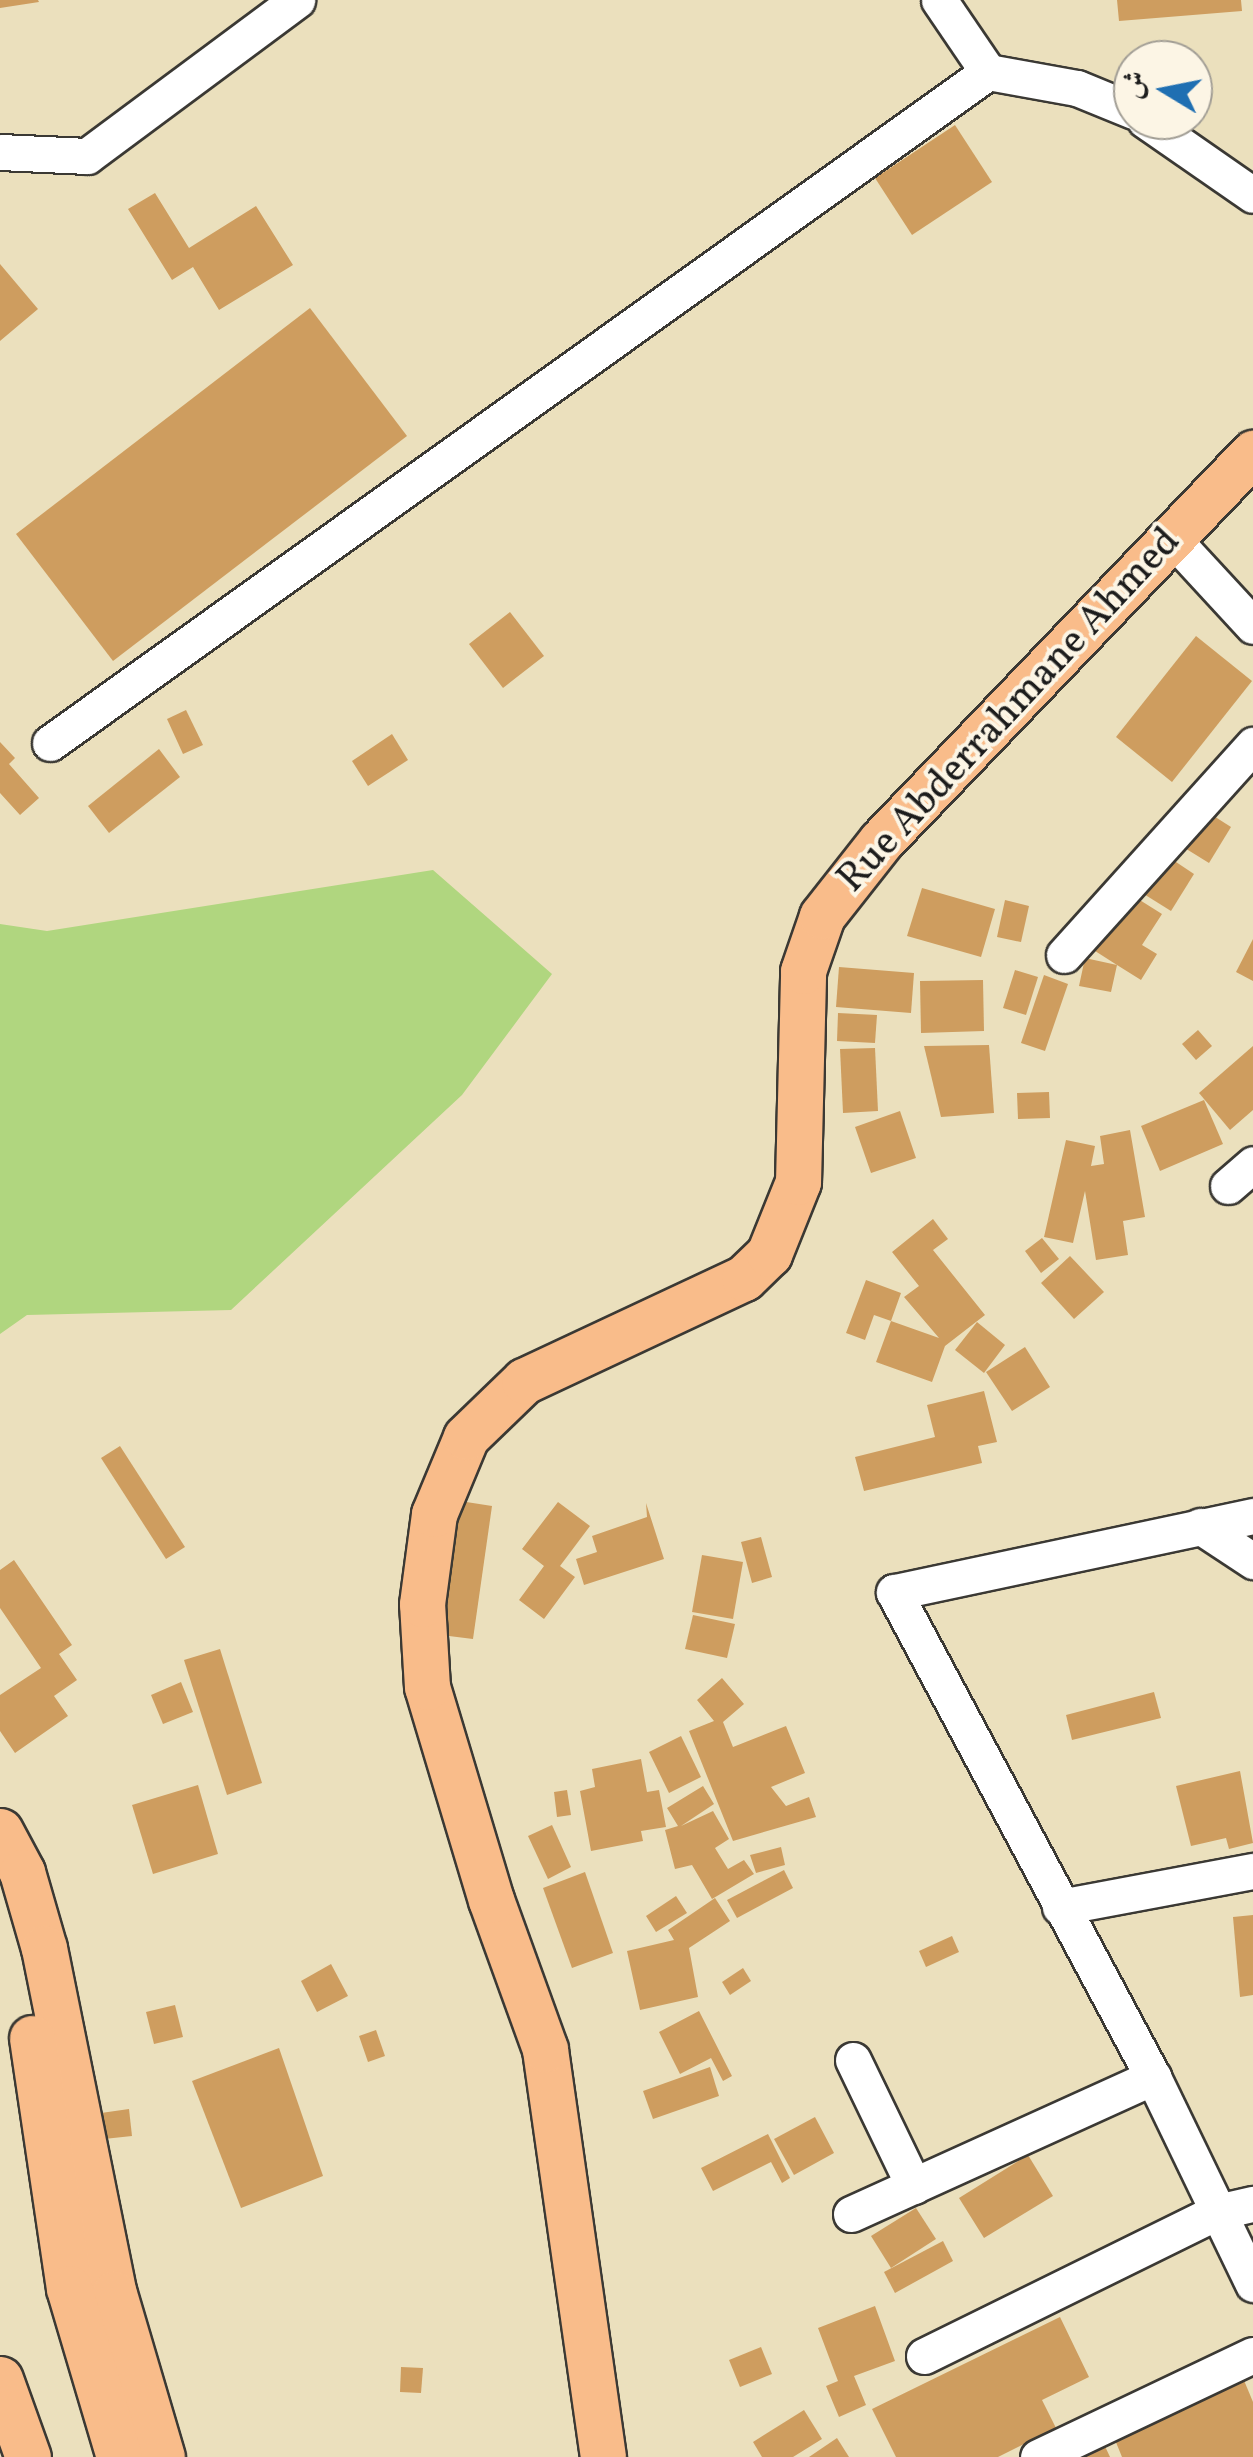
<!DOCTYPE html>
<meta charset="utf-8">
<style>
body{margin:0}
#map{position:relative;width:1253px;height:2457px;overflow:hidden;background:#ebe0bd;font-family:Vollkorn,Amiri,serif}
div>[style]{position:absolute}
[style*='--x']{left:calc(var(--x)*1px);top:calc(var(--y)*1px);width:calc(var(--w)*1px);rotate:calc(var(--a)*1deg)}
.green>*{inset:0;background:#b0d67f}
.building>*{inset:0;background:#ce9d5f}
.roads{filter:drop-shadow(2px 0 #3b3934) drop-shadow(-2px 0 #3b3934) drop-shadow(0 2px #3b3934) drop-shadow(0 -2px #3b3934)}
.minor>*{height:35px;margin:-17.5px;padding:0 17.5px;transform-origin:17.5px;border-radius:17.5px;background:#fff}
.major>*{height:45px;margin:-22.5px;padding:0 22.5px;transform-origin:22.5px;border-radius:22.5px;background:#f9bc8a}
span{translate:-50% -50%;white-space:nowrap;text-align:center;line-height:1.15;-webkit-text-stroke:8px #fcf5e5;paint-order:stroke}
.street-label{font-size:40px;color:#1c1c1c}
.north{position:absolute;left:1113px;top:40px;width:100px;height:100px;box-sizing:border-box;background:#fcf5e5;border:2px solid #a29e95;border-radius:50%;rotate:280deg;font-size:28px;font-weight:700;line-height:40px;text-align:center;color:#1c1c1c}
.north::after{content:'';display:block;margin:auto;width:35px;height:45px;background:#1f6fb2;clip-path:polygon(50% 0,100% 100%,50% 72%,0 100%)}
</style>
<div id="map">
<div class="green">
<div style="clip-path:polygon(433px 870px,552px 974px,462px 1095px,231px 1310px,27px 1315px,0 1334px,0 924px,47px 931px)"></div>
</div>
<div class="building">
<div style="clip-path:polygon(0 0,38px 0,39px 2px,0 8px)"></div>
<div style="clip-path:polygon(1117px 0,1241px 0,1242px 11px,1119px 21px)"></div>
<div style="clip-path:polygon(955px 125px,992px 182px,912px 235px,875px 178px)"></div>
<div style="clip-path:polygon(155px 193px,189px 248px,256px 206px,293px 265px,219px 310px,193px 267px,172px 280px,128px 209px)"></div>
<div style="clip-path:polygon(0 264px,38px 309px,0 341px)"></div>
<div style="clip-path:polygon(310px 308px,407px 436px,113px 661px,16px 534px)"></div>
<div style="clip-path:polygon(510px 612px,544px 656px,503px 688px,469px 644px)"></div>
<div style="clip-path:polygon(1196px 636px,1252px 681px,1172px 782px,1116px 737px)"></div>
<div style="clip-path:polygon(186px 710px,203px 745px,183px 754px,167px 719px)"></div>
<div style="clip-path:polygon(392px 734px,408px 760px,368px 786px,352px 761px)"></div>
<div style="clip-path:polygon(0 742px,15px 758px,9px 764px,39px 798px,20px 815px,0 793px)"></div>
<div style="clip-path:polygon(159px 749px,180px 777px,109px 833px,88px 806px)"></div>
<div style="clip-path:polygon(1198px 806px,1231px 827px,1209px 863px,1175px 842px)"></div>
<div style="clip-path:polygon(1164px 854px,1194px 874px,1171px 911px,1139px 891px)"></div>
<div style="clip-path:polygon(922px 888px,995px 909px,981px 957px,907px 936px)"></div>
<div style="clip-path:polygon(1127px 892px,1162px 914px,1142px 945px,1157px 954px,1141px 980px,1117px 965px,1111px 992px,1079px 986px,1085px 958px,1117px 965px,1092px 949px)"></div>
<div style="clip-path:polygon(1005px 900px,1029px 906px,1021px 942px,997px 937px)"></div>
<div style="clip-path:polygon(1253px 939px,1253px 981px,1236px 972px)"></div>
<div style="clip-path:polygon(839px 967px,914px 973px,911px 1013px,836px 1007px)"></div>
<div style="clip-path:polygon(1015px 970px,1038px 977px,1026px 1015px,1003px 1008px)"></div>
<div style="clip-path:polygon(1044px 975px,1068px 984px,1045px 1051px,1021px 1043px)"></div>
<div style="clip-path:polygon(983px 980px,984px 1031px,921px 1033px,920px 981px)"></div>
<div style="clip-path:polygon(838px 1013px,877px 1015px,875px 1043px,837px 1041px)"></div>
<div style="clip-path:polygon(1198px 1030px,1212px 1046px,1196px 1060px,1182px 1044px)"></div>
<div style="clip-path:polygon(989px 1045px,994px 1113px,941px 1117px,924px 1046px)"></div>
<div style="clip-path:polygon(1253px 1046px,1253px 1110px,1230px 1130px,1199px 1093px)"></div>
<div style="clip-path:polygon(875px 1048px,878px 1111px,843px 1113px,840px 1049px)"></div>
<div style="clip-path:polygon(1049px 1092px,1050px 1118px,1018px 1119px,1017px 1093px)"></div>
<div style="clip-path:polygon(1204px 1100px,1223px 1144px,1160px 1171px,1141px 1126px)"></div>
<div style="clip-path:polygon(900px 1111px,916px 1158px,871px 1173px,855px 1127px)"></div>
<div style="clip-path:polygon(1130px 1130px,1145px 1217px,1123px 1221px,1128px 1255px,1096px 1260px,1085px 1191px,1073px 1243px,1044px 1237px,1066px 1140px,1095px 1146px,1091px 1166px,1104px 1164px,1100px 1136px)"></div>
<div style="clip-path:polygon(933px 1219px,948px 1239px,933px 1250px,985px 1315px,945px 1346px,932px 1382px,876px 1362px,891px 1321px,939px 1338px,904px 1297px,919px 1286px,892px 1252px)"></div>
<div style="clip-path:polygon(1042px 1238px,1059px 1259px,1041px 1273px,1025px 1251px)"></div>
<div style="clip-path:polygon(1070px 1256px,1104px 1292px,1074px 1319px,1041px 1283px)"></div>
<div style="clip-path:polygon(866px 1280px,901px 1293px,891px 1321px,874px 1315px,865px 1340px,846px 1333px)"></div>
<div style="clip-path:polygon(977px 1322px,1005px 1345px,984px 1373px,955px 1350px)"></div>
<div style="clip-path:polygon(1025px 1347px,1050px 1387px,1012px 1411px,986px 1372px)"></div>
<div style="clip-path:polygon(984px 1391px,997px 1442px,978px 1446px,982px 1463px,864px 1491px,855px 1457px,935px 1437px,927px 1405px)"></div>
<div style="clip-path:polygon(120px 1446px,185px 1547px,166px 1559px,101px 1458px)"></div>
<div style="clip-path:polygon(460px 1501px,492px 1506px,473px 1639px,441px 1635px)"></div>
<div style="clip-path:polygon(558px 1502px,590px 1526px,560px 1566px,575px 1577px,544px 1619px,519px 1600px,544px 1566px,522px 1549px)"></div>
<div style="clip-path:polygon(646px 1503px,664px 1559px,584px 1585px,576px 1559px,597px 1552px,592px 1536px,647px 1517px)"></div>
<div style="clip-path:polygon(761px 1537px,772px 1577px,752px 1583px,741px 1542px)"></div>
<div style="clip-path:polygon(702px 1555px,743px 1562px,733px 1619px,692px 1612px)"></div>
<div style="clip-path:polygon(14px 1560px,72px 1645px,59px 1654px,77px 1680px,54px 1696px,68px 1716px,15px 1753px,0 1731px,0 1695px,41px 1668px,0 1608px,0 1570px)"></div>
<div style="clip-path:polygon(693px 1615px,735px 1624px,727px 1658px,685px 1649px)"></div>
<div style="clip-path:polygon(220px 1649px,262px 1783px,227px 1795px,184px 1660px)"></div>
<div style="clip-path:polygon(722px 1678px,744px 1704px,723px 1722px,733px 1747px,786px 1726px,805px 1773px,771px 1787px,786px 1806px,809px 1797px,816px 1817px,733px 1841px,689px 1731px,714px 1721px,697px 1700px)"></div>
<div style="clip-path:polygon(181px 1682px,193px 1712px,163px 1724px,151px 1695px)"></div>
<div style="clip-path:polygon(1154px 1692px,1161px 1718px,1072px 1740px,1066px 1715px)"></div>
<div style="clip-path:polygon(681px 1736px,701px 1777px,669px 1793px,649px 1752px)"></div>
<div style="clip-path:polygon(641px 1759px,647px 1792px,659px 1790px,666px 1827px,641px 1831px,643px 1841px,591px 1851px,580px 1791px,595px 1787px,592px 1769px)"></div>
<div style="clip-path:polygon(1240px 1771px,1253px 1843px,1229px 1849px,1226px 1838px,1191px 1846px,1176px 1786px)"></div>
<div style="clip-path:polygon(198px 1785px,218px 1854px,153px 1874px,132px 1805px)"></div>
<div style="clip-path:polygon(703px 1786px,714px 1804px,681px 1826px,713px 1811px,729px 1839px,715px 1848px,728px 1869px,744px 1860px,754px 1874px,712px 1899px,692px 1865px,675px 1869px,665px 1830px,678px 1826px,667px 1808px)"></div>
<div style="clip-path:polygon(567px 1790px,571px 1815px,557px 1817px,554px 1792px)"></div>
<div style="clip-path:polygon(552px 1825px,571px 1867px,548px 1879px,528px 1836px)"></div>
<div style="clip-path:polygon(781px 1847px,785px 1865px,756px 1873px,750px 1855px)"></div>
<div style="clip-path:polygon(784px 1870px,793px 1888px,737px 1918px,727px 1900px)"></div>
<div style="clip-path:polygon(585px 1872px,613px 1953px,572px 1968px,543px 1888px)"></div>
<div style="clip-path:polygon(676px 1896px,687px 1913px,656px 1932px,646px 1916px)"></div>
<div style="clip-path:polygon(715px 1898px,730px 1921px,689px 1948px,698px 1997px,640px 2010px,627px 1951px,674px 1940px,668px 1930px)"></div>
<div style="clip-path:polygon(1253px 1915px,1253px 1995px,1240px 1997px,1233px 1917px)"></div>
<div style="clip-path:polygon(952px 1936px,959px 1952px,926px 1967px,919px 1951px)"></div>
<div style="clip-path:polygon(331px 1964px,348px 1996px,317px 2012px,301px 1981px)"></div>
<div style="clip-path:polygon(743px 1968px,751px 1981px,730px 1995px,722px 1982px)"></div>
<div style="clip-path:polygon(175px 2005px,183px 2037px,154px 2044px,146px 2012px)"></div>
<div style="clip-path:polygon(699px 2011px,732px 2076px,723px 2081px,711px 2058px,680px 2074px,659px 2032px)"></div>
<div style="clip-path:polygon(376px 2030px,385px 2056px,368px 2062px,359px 2036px)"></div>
<div style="clip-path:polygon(279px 2048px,323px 2176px,241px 2208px,192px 2081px)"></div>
<div style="clip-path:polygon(710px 2067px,719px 2096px,653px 2119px,643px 2091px)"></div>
<div style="clip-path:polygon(129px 2109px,132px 2136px,104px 2139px,101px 2113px)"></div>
<div style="clip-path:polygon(815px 2117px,834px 2153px,794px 2175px,774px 2139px)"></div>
<div style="clip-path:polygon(768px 2134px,790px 2178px,782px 2183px,771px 2162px,713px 2191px,701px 2168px)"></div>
<div style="clip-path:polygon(1028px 2155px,1053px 2196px,984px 2238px,959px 2198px)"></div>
<div style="clip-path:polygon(916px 2208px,936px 2239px,891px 2268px,871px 2236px)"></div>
<div style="clip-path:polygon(943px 2241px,953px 2261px,895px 2293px,884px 2272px)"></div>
<div style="clip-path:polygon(875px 2306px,895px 2361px,854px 2376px,866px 2405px,839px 2417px,826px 2386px,838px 2381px,818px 2328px)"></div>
<div style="clip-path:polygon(1060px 2317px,1089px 2377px,1042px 2400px,1056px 2428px,998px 2457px,896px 2457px,872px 2409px)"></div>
<div style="clip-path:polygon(761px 2347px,772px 2374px,740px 2387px,729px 2360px)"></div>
<div style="clip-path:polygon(401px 2367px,423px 2368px,421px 2393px,400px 2392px)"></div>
<div style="clip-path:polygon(1243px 2378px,1253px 2402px,1253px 2457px,1122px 2457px,1113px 2435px)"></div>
<div style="clip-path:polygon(804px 2410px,822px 2439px,793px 2457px,762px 2457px,753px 2442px)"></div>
<div style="clip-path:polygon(837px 2438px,849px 2457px,809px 2457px)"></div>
<div style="clip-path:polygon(1103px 2442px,1110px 2457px,1071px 2457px)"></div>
</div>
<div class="roads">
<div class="minor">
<div style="--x:939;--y:0;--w:87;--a:55.8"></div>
<div style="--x:1145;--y:120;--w:131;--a:34.8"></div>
<div style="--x:0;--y:152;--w:87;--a:2.6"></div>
<div style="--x:87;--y:156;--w:262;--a:-36.6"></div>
<div style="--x:1171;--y:537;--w:121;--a:47.3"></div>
<div style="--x:50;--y:743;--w:1153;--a:-35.58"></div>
<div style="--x:988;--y:72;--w:90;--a:10.2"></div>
<div style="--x:1077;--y:88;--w:61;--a:22.3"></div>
<div style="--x:1064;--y:955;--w:283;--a:-48"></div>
<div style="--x:1228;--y:1186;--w:33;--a:-41"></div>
<div style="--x:1253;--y:1516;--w:367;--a:168"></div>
<div style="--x:894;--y:1592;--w:550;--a:61.9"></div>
<div style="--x:1153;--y:2077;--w:230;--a:64.2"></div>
<div style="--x:1200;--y:1526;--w:64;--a:33.4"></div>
<div style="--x:1060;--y:1907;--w:196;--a:-10.6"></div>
<div style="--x:853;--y:2060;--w:140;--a:64.2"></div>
<div style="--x:851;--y:2214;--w:332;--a:-24.4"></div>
<div style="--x:924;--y:2356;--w:326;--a:-26.2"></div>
<div style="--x:1217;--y:2212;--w:37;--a:-13"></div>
<div style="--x:1038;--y:2457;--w:238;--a:-25.4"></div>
</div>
<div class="major">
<div style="--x:0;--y:1831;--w:47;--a:61.8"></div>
<div style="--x:22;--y:1872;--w:79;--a:73.9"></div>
<div style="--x:44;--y:1948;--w:353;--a:78.6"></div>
<div style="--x:114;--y:2294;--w:170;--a:73.6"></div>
<div style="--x:32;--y:2038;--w:253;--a:81.6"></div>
<div style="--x:69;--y:2288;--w:176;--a:73.5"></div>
<div style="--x:0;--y:2379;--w:83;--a:70.3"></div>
<div style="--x:603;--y:2457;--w:412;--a:-98.1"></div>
<div style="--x:545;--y:2049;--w:158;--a:-109.9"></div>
<div style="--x:491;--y:1900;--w:222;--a:-106.7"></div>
<div style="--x:427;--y:1687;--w:83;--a:-93.4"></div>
<div style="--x:422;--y:1604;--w:91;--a:-82.4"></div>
<div style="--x:434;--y:1514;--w:83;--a:-67.4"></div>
<div style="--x:466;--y:1437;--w:81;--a:-44"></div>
<div style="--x:524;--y:1381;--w:243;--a:-25.1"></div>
<div style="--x:744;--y:1278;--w:35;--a:-44"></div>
<div style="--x:769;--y:1254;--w:78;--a:-68.1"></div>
<div style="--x:798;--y:1182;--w:211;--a:-88.6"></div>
<div style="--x:803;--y:971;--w:58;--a:-70.9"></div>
<div style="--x:822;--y:916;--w:95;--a:-51.8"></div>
<div style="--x:881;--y:841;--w:538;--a:-46.21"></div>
</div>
</div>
<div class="street-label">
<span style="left:1010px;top:711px;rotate:-47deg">Rue Abderrahmane Ahmed</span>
</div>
<div class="north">ش</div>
</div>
